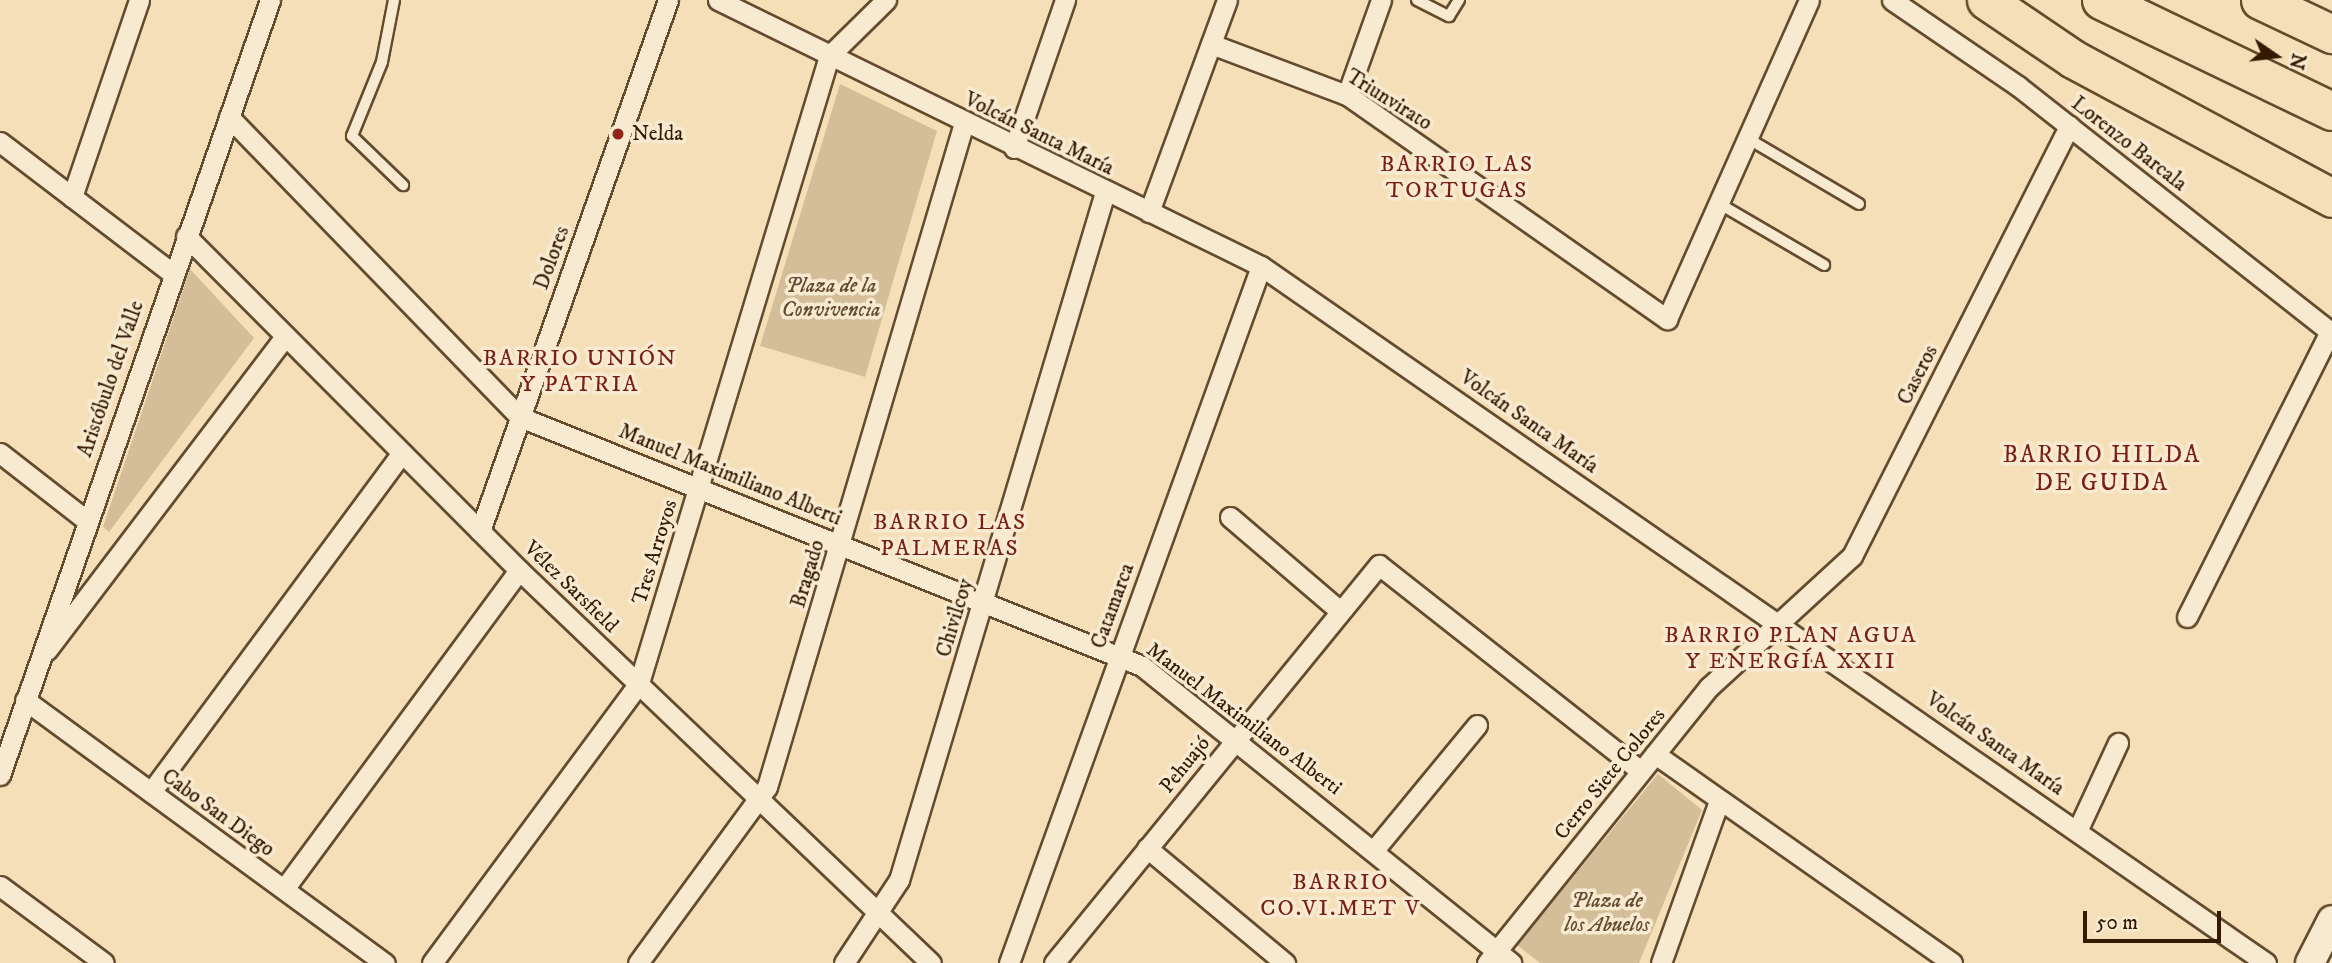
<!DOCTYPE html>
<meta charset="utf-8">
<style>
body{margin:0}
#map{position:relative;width:2332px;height:963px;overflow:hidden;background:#f5dfb8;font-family:"IM FELL DW Pica",serif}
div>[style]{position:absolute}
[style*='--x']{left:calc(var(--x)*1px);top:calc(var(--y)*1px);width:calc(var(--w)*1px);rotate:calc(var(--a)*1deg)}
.green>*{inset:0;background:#d4be99}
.roads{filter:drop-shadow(2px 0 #644b2e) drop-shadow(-2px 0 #644b2e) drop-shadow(0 2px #644b2e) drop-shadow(0 -2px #644b2e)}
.service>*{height:10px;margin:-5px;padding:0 5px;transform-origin:5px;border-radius:5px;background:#f8ead1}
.minor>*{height:19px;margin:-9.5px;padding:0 9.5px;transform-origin:9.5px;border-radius:9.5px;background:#f8ead1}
.secondary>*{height:28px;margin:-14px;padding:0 14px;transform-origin:14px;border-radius:14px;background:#f8ead1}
.motorway>*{height:37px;margin:-18.5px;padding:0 18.5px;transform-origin:18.5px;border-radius:18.5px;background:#f5dfb8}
.dots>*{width:19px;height:19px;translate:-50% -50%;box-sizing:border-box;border:4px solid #f8ead1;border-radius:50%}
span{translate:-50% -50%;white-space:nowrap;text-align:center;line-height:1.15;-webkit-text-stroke:7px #f8ead1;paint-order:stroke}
.street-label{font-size:21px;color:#341a00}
.poi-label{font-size:21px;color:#341a00}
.left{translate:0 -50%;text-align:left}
.park-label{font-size:21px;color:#644b2e;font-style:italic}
.neighbourhood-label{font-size:23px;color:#7a1f14;letter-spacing:2px}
.quarter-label{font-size:24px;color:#7a1f14;letter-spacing:2px}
.north{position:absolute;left:2241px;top:21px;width:70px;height:70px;-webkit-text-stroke:5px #f8ead1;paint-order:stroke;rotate:104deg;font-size:19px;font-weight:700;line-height:28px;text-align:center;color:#341a00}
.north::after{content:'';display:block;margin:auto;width:24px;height:32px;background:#341a00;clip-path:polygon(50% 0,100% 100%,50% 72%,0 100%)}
.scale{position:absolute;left:2083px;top:911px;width:138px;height:32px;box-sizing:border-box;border:4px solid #341a00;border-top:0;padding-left:9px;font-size:21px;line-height:24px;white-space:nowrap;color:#341a00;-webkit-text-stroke:5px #f8ead1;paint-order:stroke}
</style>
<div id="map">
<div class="green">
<div style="clip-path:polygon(840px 84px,937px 131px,865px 377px,760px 346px)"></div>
<div style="clip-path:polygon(190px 269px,254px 338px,109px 532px,103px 527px)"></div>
<div style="clip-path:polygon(1658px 774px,1702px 810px,1639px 963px,1540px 963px,1517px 945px)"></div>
</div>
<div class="roads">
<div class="service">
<div style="--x:394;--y:0;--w:63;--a:101"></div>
<div style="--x:382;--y:62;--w:80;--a:112.1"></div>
<div style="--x:352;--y:136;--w:71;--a:43.9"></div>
<div style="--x:1417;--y:0;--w:36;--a:27"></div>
<div style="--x:1449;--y:16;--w:19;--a:-58"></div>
<div style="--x:1747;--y:138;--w:130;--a:30.5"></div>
<div style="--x:1718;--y:203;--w:123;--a:30.3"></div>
</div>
<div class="minor">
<div style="--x:718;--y:0;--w:605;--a:26.1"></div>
<div style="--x:1261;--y:266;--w:1223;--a:34.74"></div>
<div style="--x:1892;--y:0;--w:153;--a:34.3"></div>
<div style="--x:2018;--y:86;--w:400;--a:38.2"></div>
<div style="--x:1211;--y:44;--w:145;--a:20.6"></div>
<div style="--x:1347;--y:95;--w:391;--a:35"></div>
<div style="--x:1667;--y:319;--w:349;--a:-66"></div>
<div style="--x:1347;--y:95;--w:101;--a:-70.3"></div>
<div style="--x:229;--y:117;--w:418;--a:45.9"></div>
<div style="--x:520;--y:417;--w:670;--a:21.82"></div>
<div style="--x:1142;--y:666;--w:474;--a:38.8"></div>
<div style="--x:0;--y:142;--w:216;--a:37.3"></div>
<div style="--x:1014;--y:148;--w:157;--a:-71"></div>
<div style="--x:72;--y:197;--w:208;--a:-71.2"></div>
<div style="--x:1149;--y:212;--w:226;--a:-69.8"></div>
<div style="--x:186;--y:236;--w:472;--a:45.1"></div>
<div style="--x:519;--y:570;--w:569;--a:43.65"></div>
<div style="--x:0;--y:453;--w:109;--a:37.9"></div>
<div style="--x:1230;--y:517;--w:145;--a:40.5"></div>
<div style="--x:480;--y:531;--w:563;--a:-70.5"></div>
<div style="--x:2187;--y:617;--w:319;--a:-63.4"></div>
<div style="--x:47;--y:650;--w:394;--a:-52.8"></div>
<div style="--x:25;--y:700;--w:446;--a:36.2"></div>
<div style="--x:1655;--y:754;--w:363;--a:35.1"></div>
<div style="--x:0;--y:775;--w:821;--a:-70.79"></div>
<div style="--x:151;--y:792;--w:422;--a:-53.5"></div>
<div style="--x:2078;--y:829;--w:95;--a:-65.1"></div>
<div style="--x:1147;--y:848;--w:180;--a:39.8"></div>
<div style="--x:1374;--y:850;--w:162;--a:-50.5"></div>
<div style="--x:0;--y:886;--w:129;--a:36.5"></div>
<div style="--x:284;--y:889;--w:396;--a:-53.6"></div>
<div style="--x:432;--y:963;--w:348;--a:-53.5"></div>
<div style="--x:639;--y:683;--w:655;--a:-73.14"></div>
<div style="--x:829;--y:56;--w:80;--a:-44.5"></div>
<div style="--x:638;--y:963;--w:218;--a:-53.8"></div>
<div style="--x:767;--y:787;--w:693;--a:-73.48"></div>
<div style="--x:844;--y:963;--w:100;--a:-56.5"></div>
<div style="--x:899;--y:880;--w:718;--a:-73.33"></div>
<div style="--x:1009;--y:963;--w:741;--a:-70.12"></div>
<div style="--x:1054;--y:963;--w:514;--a:-50.77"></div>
<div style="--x:1379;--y:565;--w:333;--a:38.2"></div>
<div style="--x:1487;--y:963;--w:354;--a:-51.2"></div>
<div style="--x:1709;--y:687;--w:194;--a:-42.5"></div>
<div style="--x:1852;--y:556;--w:482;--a:-63.2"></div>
<div style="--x:1661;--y:963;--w:172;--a:-70.3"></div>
</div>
<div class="secondary">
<div style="--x:2310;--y:963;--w:48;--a:-62.9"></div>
</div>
<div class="motorway">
<div style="--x:1986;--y:0;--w:105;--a:34.1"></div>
<div style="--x:2073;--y:59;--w:294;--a:28.2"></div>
<div style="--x:2101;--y:0;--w:256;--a:25.7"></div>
<div style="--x:2260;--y:0;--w:80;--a:25.3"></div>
</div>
</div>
<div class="dots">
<div style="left:618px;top:134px;background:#8f2418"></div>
</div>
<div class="street-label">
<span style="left:1389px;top:100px;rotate:32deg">Triunvirato</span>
<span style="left:1039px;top:134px;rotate:26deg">Volcán Santa María</span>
<span style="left:2129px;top:144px;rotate:38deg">Lorenzo Barcala</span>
<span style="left:552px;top:258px;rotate:-70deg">Dolores</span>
<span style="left:1918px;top:375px;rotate:-63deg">Caseros</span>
<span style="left:111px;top:379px;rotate:-71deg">Aristóbulo del Valle</span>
<span style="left:1529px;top:422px;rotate:35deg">Volcán Santa María</span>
<span style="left:730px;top:475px;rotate:22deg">Manuel Maximiliano Alberti</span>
<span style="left:655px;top:552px;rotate:-73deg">Tres Arroyos</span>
<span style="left:808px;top:574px;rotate:-73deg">Bragado</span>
<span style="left:571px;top:587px;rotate:44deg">Vélez Sarsfield</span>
<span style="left:1113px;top:606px;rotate:-70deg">Catamarca</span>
<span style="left:955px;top:618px;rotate:-73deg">Chivilcoy</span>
<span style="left:1244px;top:719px;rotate:37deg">Manuel Maximiliano Alberti</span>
<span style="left:1995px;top:744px;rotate:35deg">Volcán Santa María</span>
<span style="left:1185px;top:765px;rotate:-51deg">Pehuajó</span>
<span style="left:1610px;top:774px;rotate:-51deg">Cerro Siete Colores</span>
<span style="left:218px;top:813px;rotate:36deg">Cabo San Diego</span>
</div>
<div class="poi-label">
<span class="left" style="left:632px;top:134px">Nelda</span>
</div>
<div class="park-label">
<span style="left:831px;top:298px">Plaza de la<br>Convivencia</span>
<span style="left:1607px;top:913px">Plaza de<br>los Abuelos</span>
</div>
<div class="neighbourhood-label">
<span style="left:1457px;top:178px">BARRIO LAS<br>TORTUGAS</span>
<span style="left:580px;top:372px">BARRIO UNIÓN<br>Y PATRIA</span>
<span style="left:950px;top:536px">BARRIO LAS<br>PALMERAS</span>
<span style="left:1791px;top:649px">BARRIO PLAN AGUA<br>Y ENERGÍA XXII</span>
<span style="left:1341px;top:896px">BARRIO<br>CO.VI.MET V</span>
</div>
<div class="quarter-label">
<span style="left:2102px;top:470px">BARRIO HILDA<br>DE GUIDA</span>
</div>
<div class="north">N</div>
<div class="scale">50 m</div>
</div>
